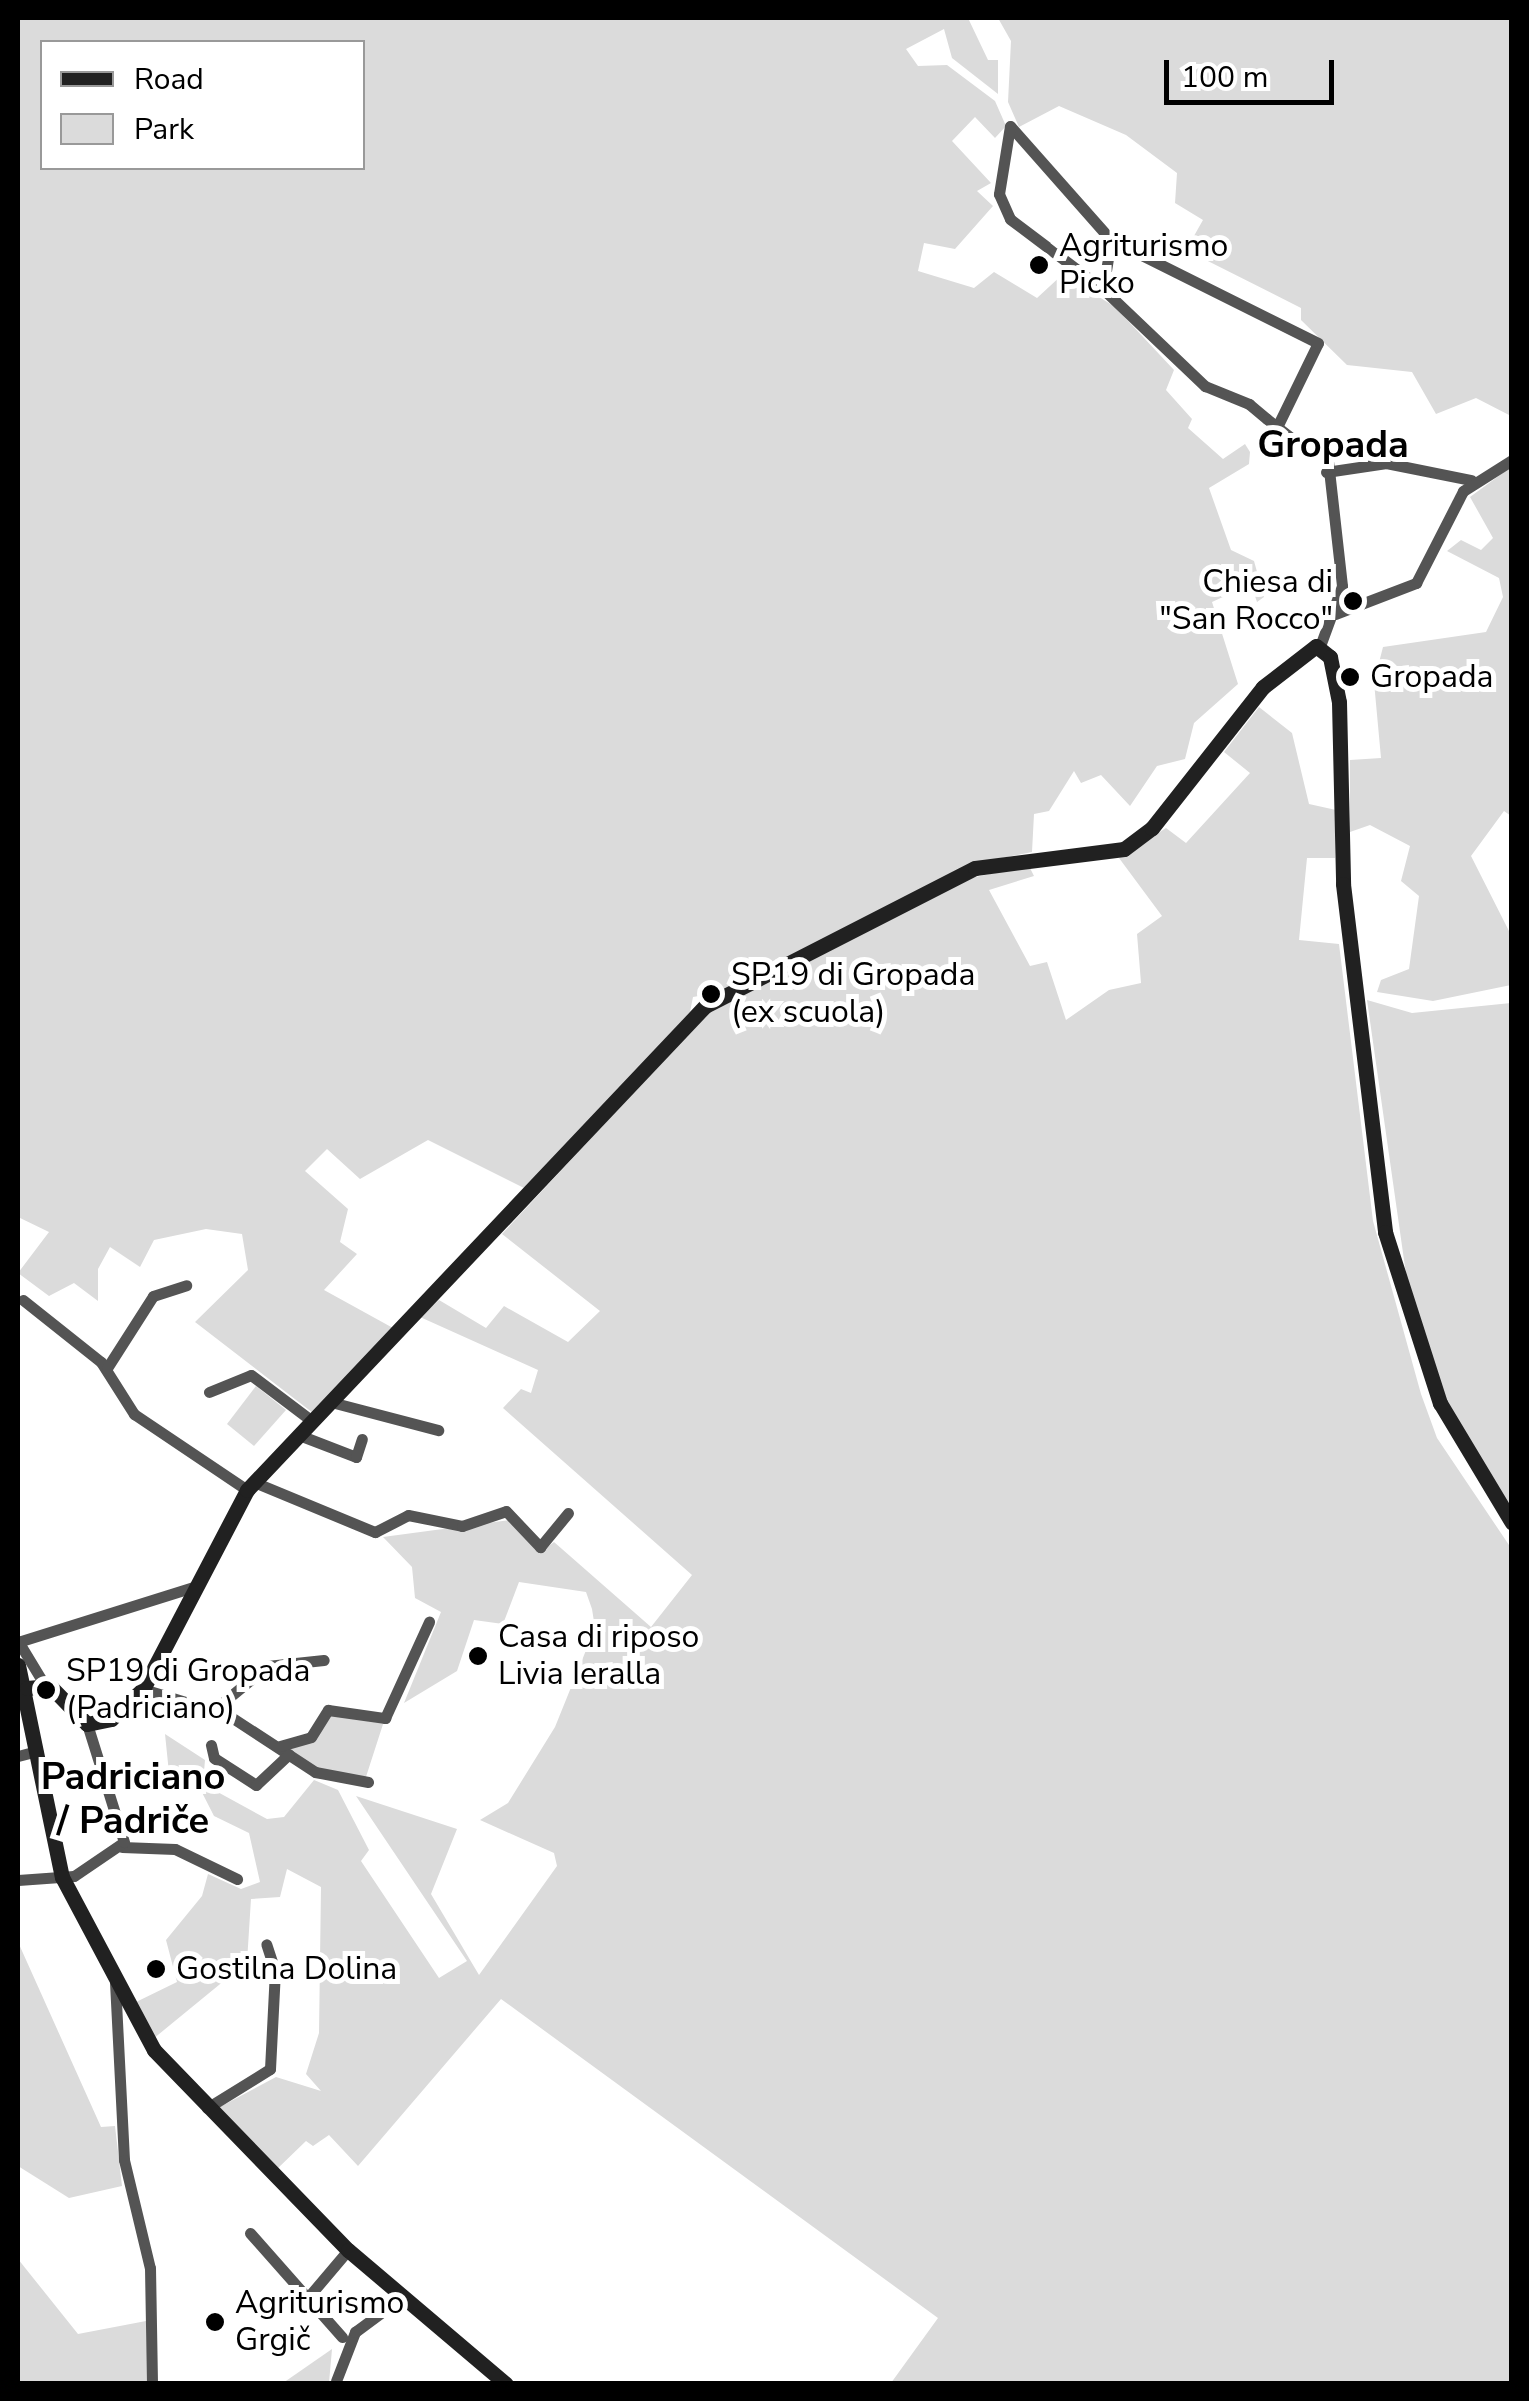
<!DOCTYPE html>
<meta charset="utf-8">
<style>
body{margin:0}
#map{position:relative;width:1529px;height:2401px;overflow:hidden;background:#fff;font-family:"Nunito Sans",sans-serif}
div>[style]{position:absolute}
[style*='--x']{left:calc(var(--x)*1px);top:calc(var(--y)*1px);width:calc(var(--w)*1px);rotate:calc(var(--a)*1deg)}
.green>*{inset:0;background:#dbdbdb}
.street>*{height:11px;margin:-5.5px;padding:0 5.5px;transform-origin:5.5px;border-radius:5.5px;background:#545454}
.secondary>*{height:15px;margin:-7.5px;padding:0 7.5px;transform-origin:7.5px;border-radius:7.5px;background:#212121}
.dots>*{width:28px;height:28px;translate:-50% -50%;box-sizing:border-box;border:5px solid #fff;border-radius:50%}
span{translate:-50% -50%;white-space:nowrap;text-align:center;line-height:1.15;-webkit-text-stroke:10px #fff;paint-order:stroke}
.poi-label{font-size:32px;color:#000}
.left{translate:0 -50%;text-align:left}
.right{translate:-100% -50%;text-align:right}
.quarter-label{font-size:38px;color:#000;font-weight:700}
.frame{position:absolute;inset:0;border:20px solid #000;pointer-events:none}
.legend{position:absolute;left:40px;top:40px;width:325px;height:130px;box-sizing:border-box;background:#fff;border:2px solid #999;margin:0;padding:12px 18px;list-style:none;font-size:30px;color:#000}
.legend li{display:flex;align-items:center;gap:20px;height:50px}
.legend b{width:50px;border:2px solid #999}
.scale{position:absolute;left:1164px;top:60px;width:170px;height:45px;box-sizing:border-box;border:5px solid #000;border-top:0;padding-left:12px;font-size:30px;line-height:35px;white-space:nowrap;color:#000;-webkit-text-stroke:8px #fff;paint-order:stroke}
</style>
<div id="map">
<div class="green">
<div style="clip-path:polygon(evenodd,18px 18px,968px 18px,988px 60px,998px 60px,998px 94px,952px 58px,944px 29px,906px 49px,918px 66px,947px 65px,995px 101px,1006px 126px,995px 138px,975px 117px,952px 141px,991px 183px,977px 191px,993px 206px,955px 249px,924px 243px,918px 271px,974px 288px,994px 272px,1037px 298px,1063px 274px,1115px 307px,1174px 370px,1166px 390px,1192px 419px,1188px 428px,1223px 459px,1245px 444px,1250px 452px,1249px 464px,1209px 488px,1231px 550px,1254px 561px,1264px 597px,1257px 602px,1251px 584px,1212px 602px,1238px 684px,1194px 723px,1185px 759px,1157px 766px,1130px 806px,1101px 775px,1081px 783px,1074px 771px,1049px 811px,1034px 814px,1032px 852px,972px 864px,728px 991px,693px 997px,690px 1012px,526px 1189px,428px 1140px,360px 1179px,327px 1149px,305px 1171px,348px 1209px,340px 1242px,357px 1254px,324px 1290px,393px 1328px,313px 1413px,195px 1322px,248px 1270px,242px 1234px,206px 1229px,154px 1240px,140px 1267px,110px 1247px,98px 1269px,98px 1301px,74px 1283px,49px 1296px,18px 1273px,49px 1232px,18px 1217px,18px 18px,42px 42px,362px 42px,362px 168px,42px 168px,42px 42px)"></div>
<div style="clip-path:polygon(998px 18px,1511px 18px,1511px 416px,1476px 398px,1436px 414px,1412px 372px,1347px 365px,1301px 320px,1301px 308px,1186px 250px,1203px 220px,1175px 203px,1177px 173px,1126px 135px,1059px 106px,1019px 127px,1008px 102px,1011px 41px)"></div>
<div style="clip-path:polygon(1511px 467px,1511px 816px,1504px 811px,1471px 856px,1511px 935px,1511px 985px,1433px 1001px,1377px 992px,1381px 980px,1409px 969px,1419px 896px,1401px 881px,1410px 846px,1370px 825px,1350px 832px,1350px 760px,1381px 758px,1374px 682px,1383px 647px,1486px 632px,1503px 597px,1499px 578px,1447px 551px,1461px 540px,1481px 550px,1493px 538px,1470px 497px)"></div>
<div style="clip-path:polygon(1259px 707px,1292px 733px,1309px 804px,1336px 810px,1335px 858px,1307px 858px,1299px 940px,1339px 944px,1373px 1221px,1421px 1394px,1437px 1438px,1511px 1548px,1511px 2383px,891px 2383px,938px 2318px,501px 1999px,358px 2166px,329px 2135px,313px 2146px,306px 2141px,276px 2170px,218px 2108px,276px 2077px,321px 2091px,306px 2074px,319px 2033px,321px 1887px,287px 1869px,280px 1897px,251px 1899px,247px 1962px,153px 2039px,134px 2003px,177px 1982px,166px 1940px,202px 1896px,208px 1874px,241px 1889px,260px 1882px,249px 1833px,214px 1816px,190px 1769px,169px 1773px,165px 1734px,205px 1760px,203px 1784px,267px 1819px,284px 1817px,314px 1780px,338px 1790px,369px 1850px,361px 1861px,439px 1978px,467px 1961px,356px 1796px,457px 1829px,431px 1894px,479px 1975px,557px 1866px,554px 1853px,480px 1820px,508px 1803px,555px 1727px,595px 1628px,592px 1609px,586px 1592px,519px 1582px,503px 1624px,474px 1620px,457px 1671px,404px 1703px,441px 1612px,415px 1598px,412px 1567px,383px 1537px,510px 1520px,540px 1553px,554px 1542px,651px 1627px,692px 1575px,503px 1408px,521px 1389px,531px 1393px,538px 1370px,420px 1317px,439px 1300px,486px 1328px,504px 1306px,568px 1342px,600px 1311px,502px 1234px,706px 1015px,956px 881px,1029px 866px,1034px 876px,989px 890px,1030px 966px,1047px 962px,1066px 1020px,1109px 990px,1141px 983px,1137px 934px,1162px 916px,1119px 858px,1166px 828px,1186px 843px,1250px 773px,1224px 752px)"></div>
<div style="clip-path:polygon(1367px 1000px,1412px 1013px,1511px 1003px,1511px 1512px,1456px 1428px,1409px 1295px)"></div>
<div style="clip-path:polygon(256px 1386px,286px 1410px,254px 1446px,227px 1424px)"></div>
<div style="clip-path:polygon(328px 1710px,385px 1718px,364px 1783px,315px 1772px,280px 1746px,302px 1740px)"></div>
<div style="clip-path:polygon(18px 1942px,101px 2127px,115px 2126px,122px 2186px,69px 2198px,18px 2166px)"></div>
<div style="clip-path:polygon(18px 2259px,78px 2334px,146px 2321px,148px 2383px,18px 2383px)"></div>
<div style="clip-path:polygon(332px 2349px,329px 2383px,283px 2383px)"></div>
</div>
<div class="street">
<div style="--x:1103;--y:289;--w:50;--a:-80.7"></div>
<div style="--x:1277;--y:427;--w:93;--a:-64"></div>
<div style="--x:1318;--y:343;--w:231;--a:-153.5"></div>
<div style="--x:1111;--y:240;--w:152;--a:-131.5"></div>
<div style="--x:1010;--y:126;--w:69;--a:99.2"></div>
<div style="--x:999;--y:194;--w:27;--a:66"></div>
<div style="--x:1010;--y:219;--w:116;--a:37"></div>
<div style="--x:1103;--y:289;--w:141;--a:43.6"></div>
<div style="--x:1205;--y:386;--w:48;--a:22.2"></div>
<div style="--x:1249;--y:404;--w:23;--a:40"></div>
<div style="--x:1267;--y:419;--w:31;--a:38"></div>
<div style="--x:1291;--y:438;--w:39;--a:21"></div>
<div style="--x:1327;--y:452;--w:135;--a:83.6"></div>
<div style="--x:1342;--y:586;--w:64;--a:110.1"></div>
<div style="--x:1326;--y:472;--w:61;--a:-8.5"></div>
<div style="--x:1386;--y:463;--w:87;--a:11.3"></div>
<div style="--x:1335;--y:614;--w:87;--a:-20.9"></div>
<div style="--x:1416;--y:583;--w:103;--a:-62.9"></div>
<div style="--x:1463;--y:491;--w:58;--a:-32.3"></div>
<div style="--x:23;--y:1300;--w:100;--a:38.5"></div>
<div style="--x:101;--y:1362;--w:62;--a:57.6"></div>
<div style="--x:134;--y:1414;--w:136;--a:33.9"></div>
<div style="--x:107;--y:1368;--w:85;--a:-57.4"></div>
<div style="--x:153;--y:1296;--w:35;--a:-18"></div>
<div style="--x:209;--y:1392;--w:45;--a:-22"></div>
<div style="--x:251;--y:1375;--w:76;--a:37"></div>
<div style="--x:331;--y:1402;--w:111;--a:14.7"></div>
<div style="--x:299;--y:1435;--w:61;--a:21.1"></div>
<div style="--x:356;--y:1457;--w:19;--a:-72"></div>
<div style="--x:254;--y:1482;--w:131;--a:22.5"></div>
<div style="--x:375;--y:1532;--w:37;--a:-27"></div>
<div style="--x:408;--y:1515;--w:55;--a:11.5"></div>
<div style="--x:462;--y:1526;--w:46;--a:-18.8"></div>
<div style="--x:506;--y:1511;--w:50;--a:46.6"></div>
<div style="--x:540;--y:1547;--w:44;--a:-50.5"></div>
<div style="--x:18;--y:1641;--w:50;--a:58.8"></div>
<div style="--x:18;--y:1642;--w:183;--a:-17.4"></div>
<div style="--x:143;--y:1689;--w:89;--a:17"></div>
<div style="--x:228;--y:1715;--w:104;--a:33.2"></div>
<div style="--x:315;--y:1772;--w:54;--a:10.7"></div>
<div style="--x:215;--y:1709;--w:67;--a:-39.6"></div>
<div style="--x:267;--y:1666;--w:57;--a:-6"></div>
<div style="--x:211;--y:1745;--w:13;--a:77"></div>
<div style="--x:214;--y:1758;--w:50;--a:32.7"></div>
<div style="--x:256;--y:1785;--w:45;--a:-43.2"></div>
<div style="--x:280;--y:1746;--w:32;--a:-16"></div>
<div style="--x:311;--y:1737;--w:32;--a:-58"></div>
<div style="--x:328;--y:1710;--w:58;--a:8"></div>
<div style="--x:385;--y:1718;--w:106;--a:-65.4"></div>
<div style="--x:18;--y:1756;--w:20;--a:-15"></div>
<div style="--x:122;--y:1847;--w:53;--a:2.2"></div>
<div style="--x:175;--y:1849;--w:69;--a:25.8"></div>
<div style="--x:18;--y:1880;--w:56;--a:-4.1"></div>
<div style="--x:74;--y:1876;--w:60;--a:-34.2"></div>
<div style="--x:124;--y:1842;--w:124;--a:-107.4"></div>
<div style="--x:115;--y:1982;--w:178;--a:87.1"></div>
<div style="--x:124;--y:2160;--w:111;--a:76.5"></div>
<div style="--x:150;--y:2268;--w:116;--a:89"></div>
<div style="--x:207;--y:2108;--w:74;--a:-31.8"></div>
<div style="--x:270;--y:2069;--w:98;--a:-87.1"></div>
<div style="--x:275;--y:1971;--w:28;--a:-108"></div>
<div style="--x:250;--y:2233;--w:139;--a:48.5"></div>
<div style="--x:310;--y:2295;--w:59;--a:-49.8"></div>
<div style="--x:336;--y:2381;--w:53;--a:-68.8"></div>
<div style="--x:355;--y:2332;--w:57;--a:-36.5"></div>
</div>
<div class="secondary">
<div style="--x:18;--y:1665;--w:217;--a:78.3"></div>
<div style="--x:62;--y:1877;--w:196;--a:62"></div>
<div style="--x:154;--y:2050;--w:279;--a:45.9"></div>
<div style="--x:348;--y:2250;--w:207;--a:40.3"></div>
<div style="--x:27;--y:1688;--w:23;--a:-5"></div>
<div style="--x:50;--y:1686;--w:53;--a:45.8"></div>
<div style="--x:87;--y:1724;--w:25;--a:-12"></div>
<div style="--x:111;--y:1719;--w:44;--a:-43.2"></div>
<div style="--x:143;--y:1689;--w:225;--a:-62.4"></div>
<div style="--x:247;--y:1490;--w:666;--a:-46.58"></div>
<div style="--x:705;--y:1006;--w:303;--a:-27.1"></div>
<div style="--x:975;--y:868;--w:150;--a:-7.3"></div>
<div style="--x:1124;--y:849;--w:35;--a:-37"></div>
<div style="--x:1152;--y:828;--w:179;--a:-51.8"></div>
<div style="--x:1263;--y:687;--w:67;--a:-37.7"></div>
<div style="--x:1316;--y:646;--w:18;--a:38"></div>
<div style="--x:1330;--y:657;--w:46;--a:78.7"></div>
<div style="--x:1339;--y:702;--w:182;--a:88.7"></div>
<div style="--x:1343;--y:884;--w:351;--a:83.1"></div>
<div style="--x:1385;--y:1232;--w:180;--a:72.2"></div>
<div style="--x:1440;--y:1403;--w:140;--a:59"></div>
</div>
<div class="dots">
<div style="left:1039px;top:265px;background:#000"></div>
<div style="left:1353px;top:601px;background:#000"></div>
<div style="left:1350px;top:677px;background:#000"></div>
<div style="left:711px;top:994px;background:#000"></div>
<div style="left:478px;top:1656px;background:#000"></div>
<div style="left:46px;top:1690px;background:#000"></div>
<div style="left:156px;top:1969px;background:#000"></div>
<div style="left:215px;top:2322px;background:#000"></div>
</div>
<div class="poi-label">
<span class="left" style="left:1059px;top:265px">Agriturismo<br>Picko</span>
<span class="right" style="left:1333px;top:601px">Chiesa di<br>"San Rocco"</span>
<span class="left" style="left:1370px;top:677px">Gropada</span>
<span class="left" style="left:731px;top:994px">SP19 di Gropada<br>(ex scuola)</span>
<span class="left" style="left:498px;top:1656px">Casa di riposo<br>Livia Ieralla</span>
<span class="left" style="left:66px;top:1690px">SP19 di Gropada<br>(Padriciano)</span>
<span class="left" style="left:176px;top:1969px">Gostilna Dolina</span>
<span class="left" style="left:235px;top:2322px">Agriturismo<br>Grgič</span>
</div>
<div class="quarter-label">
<span style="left:1333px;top:445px">Gropada</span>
<span style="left:133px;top:1799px">Padriciano<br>/ Padriče</span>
</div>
<div class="frame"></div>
<ul class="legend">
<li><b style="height:12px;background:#212121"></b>Road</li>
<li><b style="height:28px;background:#dbdbdb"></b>Park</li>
</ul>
<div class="scale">100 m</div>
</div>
